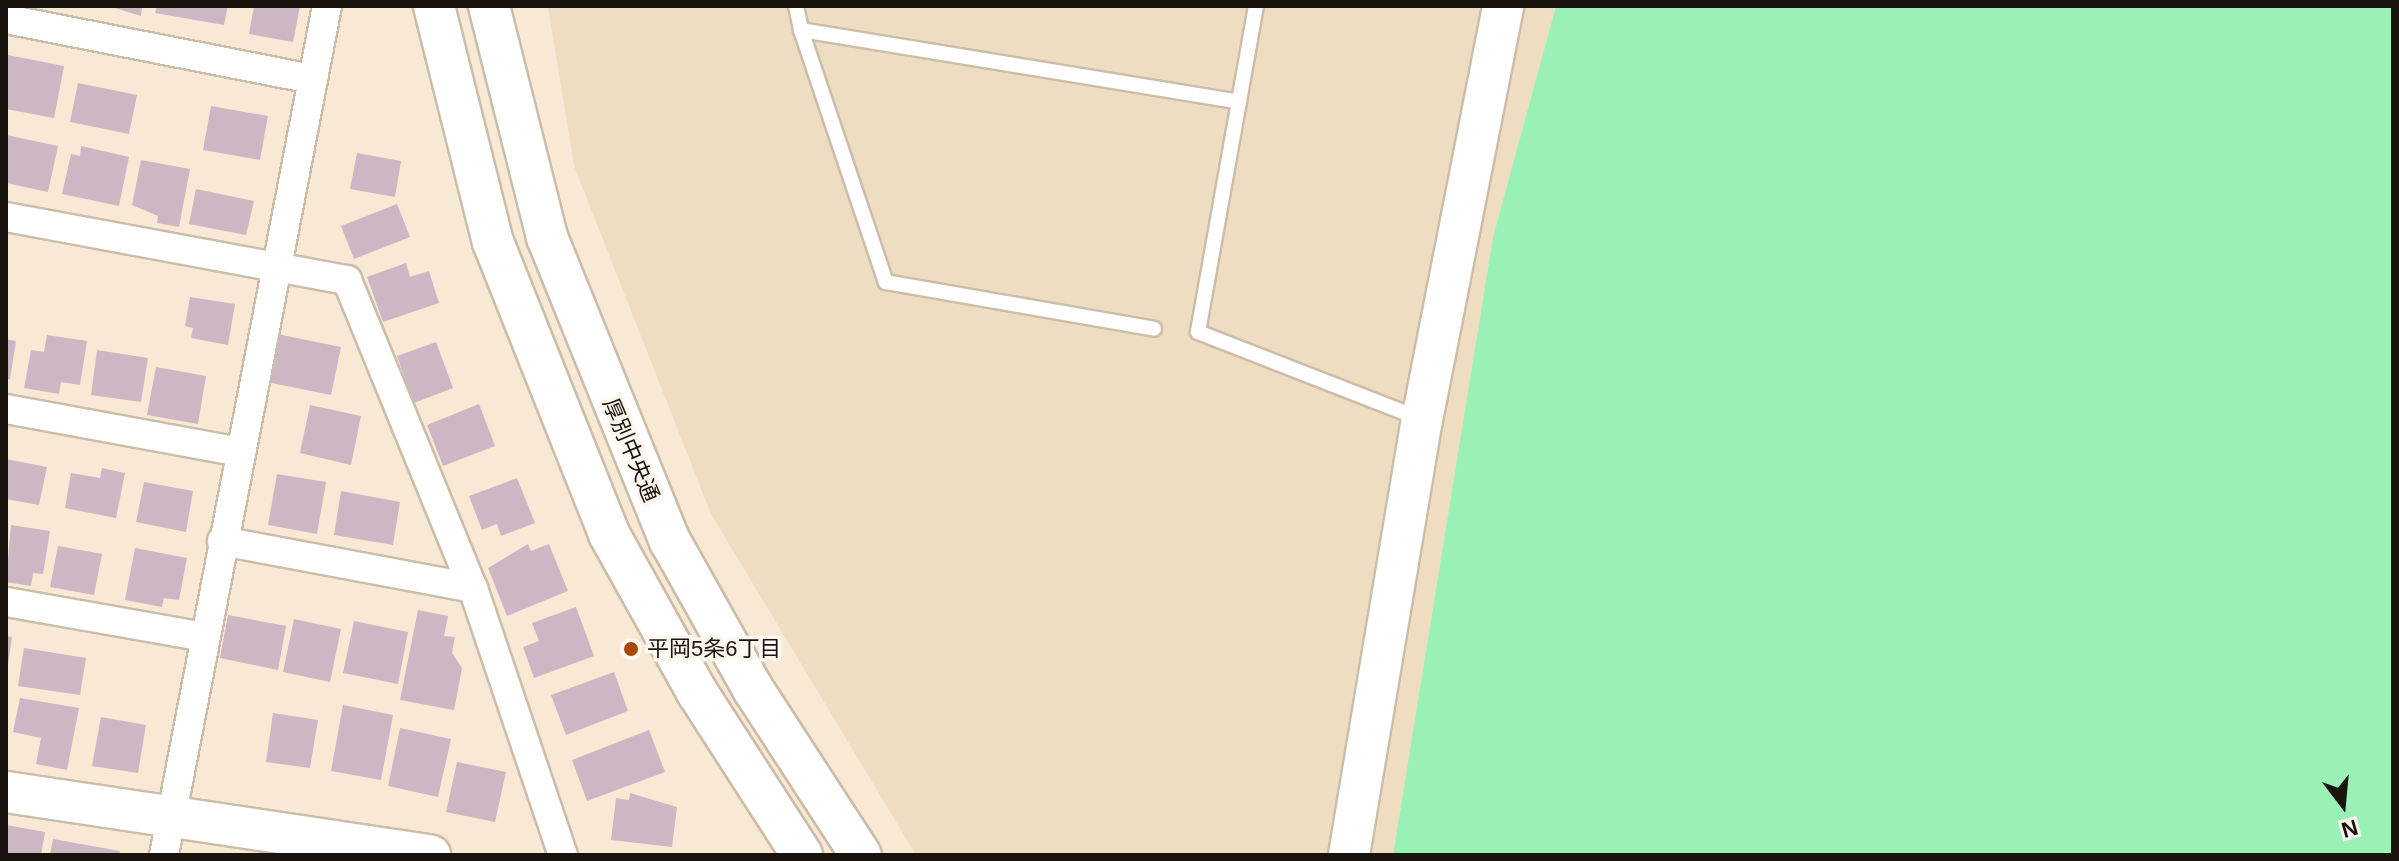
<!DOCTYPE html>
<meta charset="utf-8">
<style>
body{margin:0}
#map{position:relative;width:2399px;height:861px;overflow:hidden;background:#f7e9d4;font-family:Arial,"Noto Sans JP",sans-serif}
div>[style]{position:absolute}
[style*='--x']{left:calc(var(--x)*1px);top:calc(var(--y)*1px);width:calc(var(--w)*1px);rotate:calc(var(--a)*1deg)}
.built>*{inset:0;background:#efddc2}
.green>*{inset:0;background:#99f1b6}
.building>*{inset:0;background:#ceb7c4}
.roads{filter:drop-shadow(2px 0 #cbbda9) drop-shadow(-2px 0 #cbbda9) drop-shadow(0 2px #cbbda9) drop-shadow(0 -2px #cbbda9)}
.lane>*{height:14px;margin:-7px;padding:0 7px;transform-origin:7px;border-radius:7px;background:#fff}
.street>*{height:28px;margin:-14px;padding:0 14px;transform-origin:14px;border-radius:14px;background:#fff}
.secondary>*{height:40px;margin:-20px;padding:0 20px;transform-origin:20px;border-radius:20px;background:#fff}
.dots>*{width:22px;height:22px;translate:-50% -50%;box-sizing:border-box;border:4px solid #fdf7ef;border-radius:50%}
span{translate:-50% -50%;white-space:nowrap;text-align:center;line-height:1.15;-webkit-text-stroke:7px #fdf7ef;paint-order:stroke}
.street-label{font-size:22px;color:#18130c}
.poi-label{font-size:22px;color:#18130c}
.left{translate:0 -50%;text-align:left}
.frame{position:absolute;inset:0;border:8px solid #18130c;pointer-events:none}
.north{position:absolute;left:2303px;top:765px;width:80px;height:80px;-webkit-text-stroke:6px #fdf7ef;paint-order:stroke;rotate:164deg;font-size:22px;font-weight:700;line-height:32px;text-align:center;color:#18130c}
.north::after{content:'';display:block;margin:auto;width:28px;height:36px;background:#18130c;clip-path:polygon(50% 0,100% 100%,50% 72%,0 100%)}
</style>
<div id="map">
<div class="built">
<div style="clip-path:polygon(548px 6px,1556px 6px,1493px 237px,1393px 855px,916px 855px,711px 514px,574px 166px)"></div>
</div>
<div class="green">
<div style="clip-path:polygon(1556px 6px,2393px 6px,2393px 855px,1393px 855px,1493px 237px)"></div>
</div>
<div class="building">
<div style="clip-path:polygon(108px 6px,142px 6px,141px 16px)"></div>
<div style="clip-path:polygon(157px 6px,228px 6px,224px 25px,155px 13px)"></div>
<div style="clip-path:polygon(254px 6px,300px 6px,293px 42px,249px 34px)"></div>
<div style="clip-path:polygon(8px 55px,64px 66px,54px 118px,6px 109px)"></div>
<div style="clip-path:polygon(78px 83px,137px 95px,129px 134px,70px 122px)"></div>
<div style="clip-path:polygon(211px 106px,268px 116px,260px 160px,203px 150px)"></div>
<div style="clip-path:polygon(6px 135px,58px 146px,48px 192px,6px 183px)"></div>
<div style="clip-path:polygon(81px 146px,129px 157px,119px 206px,62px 194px,71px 154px,80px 156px)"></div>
<div style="clip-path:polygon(357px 153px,401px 161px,395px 197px,350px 189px)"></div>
<div style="clip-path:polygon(141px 160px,190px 169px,179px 227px,157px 223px,158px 216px,132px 205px)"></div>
<div style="clip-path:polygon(196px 189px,254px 201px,246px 235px,189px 224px)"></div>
<div style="clip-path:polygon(397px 204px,410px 237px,354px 259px,341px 226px)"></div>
<div style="clip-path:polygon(406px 263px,410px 277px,429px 271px,439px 303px,383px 322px,367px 277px)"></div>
<div style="clip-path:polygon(190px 297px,235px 304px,228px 345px,191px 338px,193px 328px,185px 326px)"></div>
<div style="clip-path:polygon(277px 334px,341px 347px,331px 395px,267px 382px)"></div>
<div style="clip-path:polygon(47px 335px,87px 341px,80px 385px,61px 382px,59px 394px,24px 388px,31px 350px,44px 352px)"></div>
<div style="clip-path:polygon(6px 339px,16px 341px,10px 379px,6px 379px)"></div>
<div style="clip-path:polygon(436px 342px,453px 388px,414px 403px,397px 356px)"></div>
<div style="clip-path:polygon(97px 350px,148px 358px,141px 402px,91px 395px)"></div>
<div style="clip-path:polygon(156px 367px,206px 376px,198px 424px,147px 415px)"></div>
<div style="clip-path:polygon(479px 404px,495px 446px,443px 466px,427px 425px)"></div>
<div style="clip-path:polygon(310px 405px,361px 416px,351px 465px,300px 453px)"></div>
<div style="clip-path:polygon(6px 459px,47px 467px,39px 505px,6px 499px)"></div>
<div style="clip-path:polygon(102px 468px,125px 473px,116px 518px,65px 508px,71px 473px,100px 478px)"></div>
<div style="clip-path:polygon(277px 474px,326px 482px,317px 534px,268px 525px)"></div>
<div style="clip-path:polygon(517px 478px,535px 523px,501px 536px,497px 524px,482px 530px,469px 496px)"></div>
<div style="clip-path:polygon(144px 482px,193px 491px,186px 532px,136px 522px)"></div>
<div style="clip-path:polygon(341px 491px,400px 502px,393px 545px,334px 535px)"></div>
<div style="clip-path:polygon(11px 525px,50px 531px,43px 574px,33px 573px,31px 586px,6px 582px)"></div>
<div style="clip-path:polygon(528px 544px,531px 551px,549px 544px,568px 591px,507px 616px,488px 568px)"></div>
<div style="clip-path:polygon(58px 546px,102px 554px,94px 595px,50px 587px)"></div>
<div style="clip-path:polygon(135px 548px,187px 558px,179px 600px,164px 598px,162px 607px,125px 600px)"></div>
<div style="clip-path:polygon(576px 607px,594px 656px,534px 678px,523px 647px,539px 641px,532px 623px)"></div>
<div style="clip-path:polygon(418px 610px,448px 616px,444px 636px,455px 637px,452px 653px,462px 668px,454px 710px,400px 700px)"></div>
<div style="clip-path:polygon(228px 615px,286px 626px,278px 670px,220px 658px)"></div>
<div style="clip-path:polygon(294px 619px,341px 629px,330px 682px,283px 672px)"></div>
<div style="clip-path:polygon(354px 621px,408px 632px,398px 684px,343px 673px)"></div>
<div style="clip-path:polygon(6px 636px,12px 637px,8px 665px,6px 665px)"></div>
<div style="clip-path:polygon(24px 648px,86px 658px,80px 695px,18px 686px)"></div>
<div style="clip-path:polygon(614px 672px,628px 711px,566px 735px,551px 695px)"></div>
<div style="clip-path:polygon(20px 698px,79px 708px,67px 770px,36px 764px,41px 738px,13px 732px)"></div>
<div style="clip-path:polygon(343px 705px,393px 715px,381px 780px,331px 771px)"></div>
<div style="clip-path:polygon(273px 713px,318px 720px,310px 768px,266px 762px)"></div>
<div style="clip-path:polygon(101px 717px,146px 725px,138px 773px,92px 766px)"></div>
<div style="clip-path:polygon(400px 728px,451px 739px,438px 797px,388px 786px)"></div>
<div style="clip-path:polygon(649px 730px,665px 772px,587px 801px,572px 760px)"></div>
<div style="clip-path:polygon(457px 762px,506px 772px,495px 822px,446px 812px)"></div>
<div style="clip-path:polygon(630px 793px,677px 807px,672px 847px,611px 840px,616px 798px,629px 800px)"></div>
<div style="clip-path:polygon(6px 825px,45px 832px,41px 855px,6px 855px)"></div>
<div style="clip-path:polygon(53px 839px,120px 851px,119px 855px,50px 855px)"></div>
</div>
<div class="roads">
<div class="lane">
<div style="--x:796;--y:6;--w:25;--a:78"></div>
<div style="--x:801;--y:30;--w:444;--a:9.3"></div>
<div style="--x:1256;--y:6;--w:331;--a:100.1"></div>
<div style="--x:1198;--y:332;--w:237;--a:21.3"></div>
<div style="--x:801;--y:30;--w:266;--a:71.4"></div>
<div style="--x:886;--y:282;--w:272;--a:9.9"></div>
</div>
<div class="street">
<div style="--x:6;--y:19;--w:313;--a:11.1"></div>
<div style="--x:6;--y:217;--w:347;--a:10.5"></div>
<div style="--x:347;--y:280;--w:333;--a:67.8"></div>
<div style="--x:473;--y:588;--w:282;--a:71.4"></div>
<div style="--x:6;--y:409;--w:238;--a:10.4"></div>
<div style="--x:222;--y:541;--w:255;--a:10.6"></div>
<div style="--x:6;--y:602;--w:202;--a:10"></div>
<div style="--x:164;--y:855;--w:865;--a:-79.13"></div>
</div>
<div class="secondary">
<div style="--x:434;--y:6;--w:243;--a:76"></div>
<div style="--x:493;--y:242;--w:314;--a:68.3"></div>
<div style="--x:609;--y:534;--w:181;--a:60.9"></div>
<div style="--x:697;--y:692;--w:194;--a:57.2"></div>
<div style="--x:489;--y:6;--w:238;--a:75.9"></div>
<div style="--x:547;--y:237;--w:328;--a:68"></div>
<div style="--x:670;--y:541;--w:170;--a:60.7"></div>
<div style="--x:753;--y:689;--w:198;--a:57"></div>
<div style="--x:6;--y:792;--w:429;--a:8.5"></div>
<div style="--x:1349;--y:855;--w:441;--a:-80.5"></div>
<div style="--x:1422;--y:420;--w:422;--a:-78.9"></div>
</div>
</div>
<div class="dots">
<div style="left:631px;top:649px;background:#aa4904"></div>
</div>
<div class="street-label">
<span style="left:631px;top:450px;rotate:67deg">厚別中央通</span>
</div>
<div class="poi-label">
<span class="left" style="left:647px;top:649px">平岡5条6丁目</span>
</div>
<div class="frame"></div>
<div class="north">N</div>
</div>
